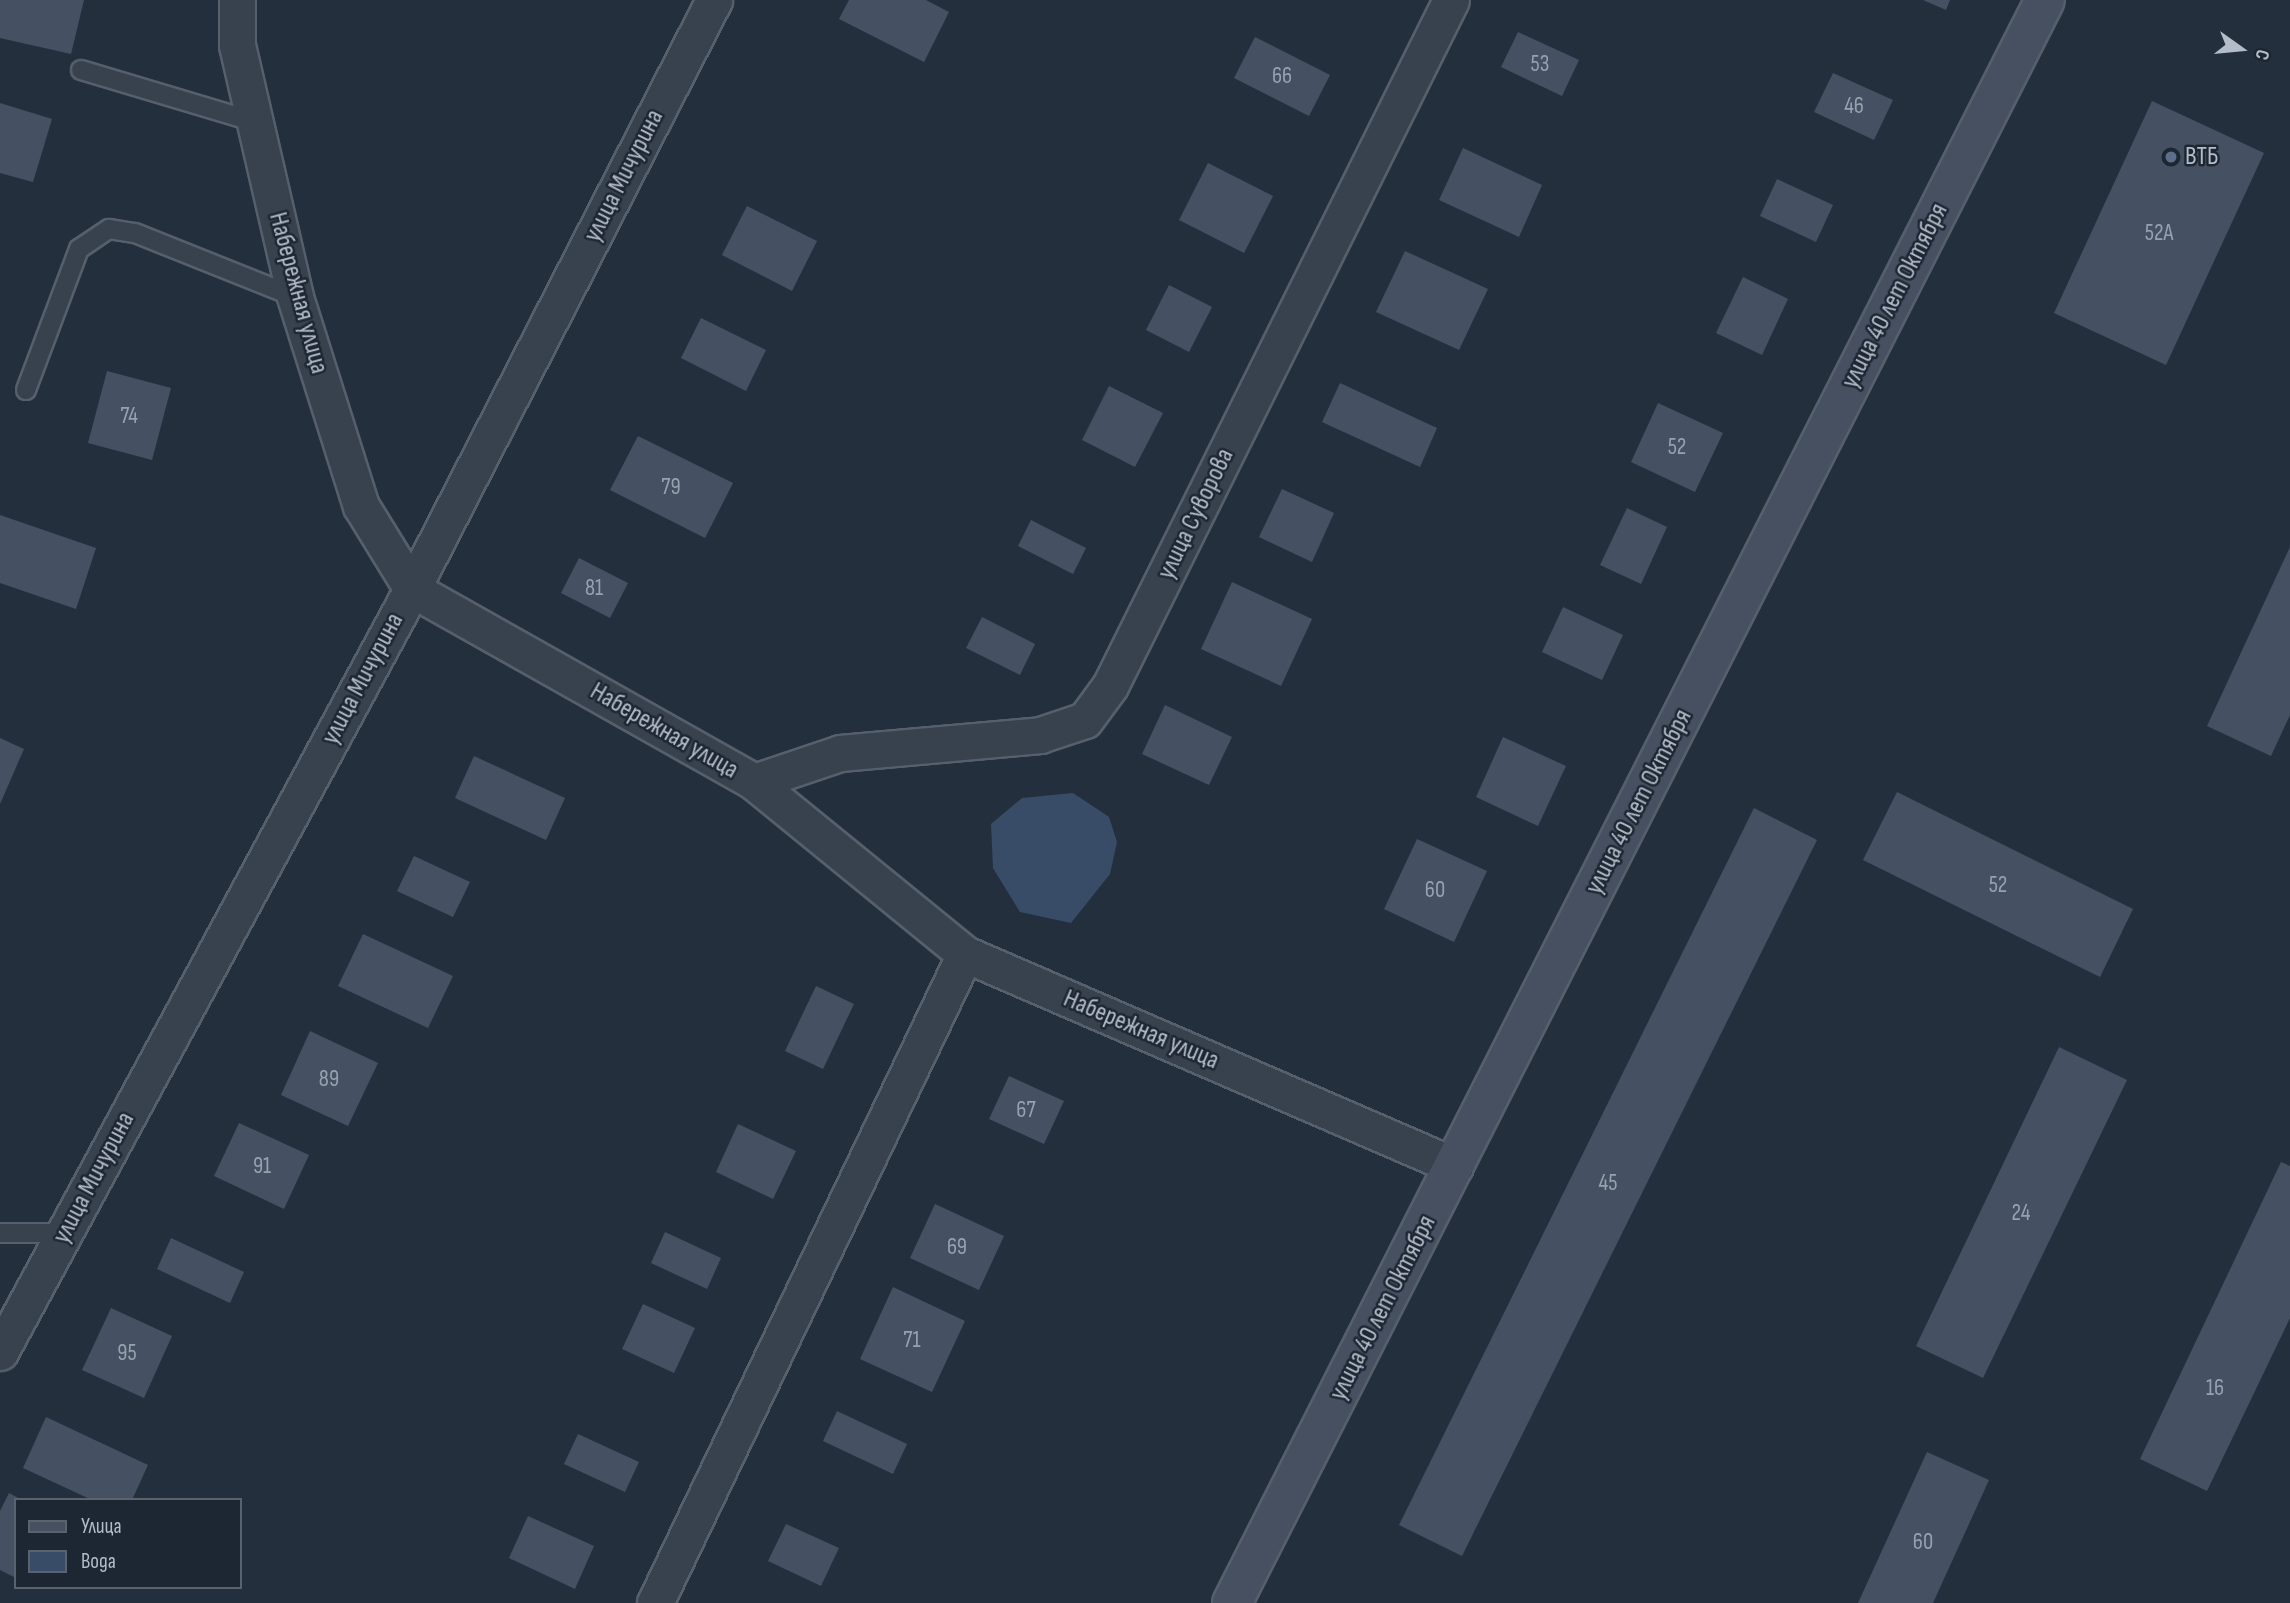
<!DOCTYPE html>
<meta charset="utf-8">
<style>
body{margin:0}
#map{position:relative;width:2290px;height:1603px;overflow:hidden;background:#242f3e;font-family:"Sofia Sans Condensed",sans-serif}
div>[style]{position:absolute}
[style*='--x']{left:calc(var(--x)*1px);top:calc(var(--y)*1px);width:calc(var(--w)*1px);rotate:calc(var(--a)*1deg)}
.water>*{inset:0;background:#394c67}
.building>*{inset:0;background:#455162}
.roads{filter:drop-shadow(2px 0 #565f6c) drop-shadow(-2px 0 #565f6c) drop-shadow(0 2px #565f6c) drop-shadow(0 -2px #565f6c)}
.lane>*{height:18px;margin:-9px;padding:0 9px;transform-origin:9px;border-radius:9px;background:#38414e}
.street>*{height:35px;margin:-17.5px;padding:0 17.5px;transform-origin:17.5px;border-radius:17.5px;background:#38414e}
.secondary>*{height:38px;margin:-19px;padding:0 19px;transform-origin:19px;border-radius:19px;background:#465061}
.dots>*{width:19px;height:19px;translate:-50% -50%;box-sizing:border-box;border:4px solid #1d2633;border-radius:50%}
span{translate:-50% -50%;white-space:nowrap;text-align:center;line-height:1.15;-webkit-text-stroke:5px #1d2633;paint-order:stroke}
.number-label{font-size:23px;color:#98a1af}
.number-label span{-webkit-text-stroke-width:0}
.poi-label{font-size:26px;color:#b4bcc9}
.left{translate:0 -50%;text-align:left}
.street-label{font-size:26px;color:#b4bcc9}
.legend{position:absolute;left:14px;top:1498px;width:228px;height:91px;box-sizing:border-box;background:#1d2633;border:2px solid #59626f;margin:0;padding:9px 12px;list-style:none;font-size:21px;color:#b4bcc9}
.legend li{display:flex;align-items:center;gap:14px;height:35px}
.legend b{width:35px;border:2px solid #59626f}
.north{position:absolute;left:2206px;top:14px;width:70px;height:70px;-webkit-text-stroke:5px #1d2633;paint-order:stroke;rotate:105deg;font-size:19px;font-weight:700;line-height:28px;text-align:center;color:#b4bcc9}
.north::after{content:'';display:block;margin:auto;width:24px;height:32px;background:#b4bcc9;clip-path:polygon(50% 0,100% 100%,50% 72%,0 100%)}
</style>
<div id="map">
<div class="water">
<div style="clip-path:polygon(1073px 793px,1109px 817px,1117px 842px,1110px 874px,1071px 923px,1020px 912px,993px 868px,991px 824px,1022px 798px)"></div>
</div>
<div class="building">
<div style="clip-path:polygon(0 0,84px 0,71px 54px,0 38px)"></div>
<div style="clip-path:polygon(849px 0,926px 0,949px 12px,924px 62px,839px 19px)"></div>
<div style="clip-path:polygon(1923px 0,1950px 0,1946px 10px)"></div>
<div style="clip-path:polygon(1518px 32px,1579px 60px,1562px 96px,1501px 67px)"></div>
<div style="clip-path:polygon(1255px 37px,1330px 75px,1309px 116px,1234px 78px)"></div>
<div style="clip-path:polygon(1833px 73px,1893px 100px,1874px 140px,1814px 112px)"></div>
<div style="clip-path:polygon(2152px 101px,2264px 153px,2166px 365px,2054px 313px)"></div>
<div style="clip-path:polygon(0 103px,52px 119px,33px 182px,0 173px)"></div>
<div style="clip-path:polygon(1463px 148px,1542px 185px,1519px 237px,1439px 200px)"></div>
<div style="clip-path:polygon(1208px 163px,1273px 196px,1244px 253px,1179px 220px)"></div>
<div style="clip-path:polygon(1777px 179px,1833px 205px,1816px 242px,1760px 216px)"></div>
<div style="clip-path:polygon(747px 206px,817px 241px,792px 291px,722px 255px)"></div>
<div style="clip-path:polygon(1405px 251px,1488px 289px,1459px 350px,1376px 312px)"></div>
<div style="clip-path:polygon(1743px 277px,1788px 299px,1762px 355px,1716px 333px)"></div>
<div style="clip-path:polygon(1169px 285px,1212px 307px,1189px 352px,1146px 330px)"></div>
<div style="clip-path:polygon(701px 318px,766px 350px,746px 391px,681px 358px)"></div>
<div style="clip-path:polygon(107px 371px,171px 388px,152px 460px,88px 443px)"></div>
<div style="clip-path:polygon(1340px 383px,1437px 428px,1420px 467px,1322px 422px)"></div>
<div style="clip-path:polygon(1109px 386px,1163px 413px,1135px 467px,1082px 440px)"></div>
<div style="clip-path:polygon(1658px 403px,1723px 433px,1695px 492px,1631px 462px)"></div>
<div style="clip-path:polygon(638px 436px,733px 483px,705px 538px,610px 490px)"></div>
<div style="clip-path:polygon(1282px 489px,1334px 513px,1312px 562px,1259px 537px)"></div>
<div style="clip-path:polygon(1627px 508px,1667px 527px,1641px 584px,1600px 565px)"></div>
<div style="clip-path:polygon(0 515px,96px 548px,76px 609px,0 583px)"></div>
<div style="clip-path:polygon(1031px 520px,1086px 548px,1073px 574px,1018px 546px)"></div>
<div style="clip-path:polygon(2290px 547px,2290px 715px,2271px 756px,2207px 726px)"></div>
<div style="clip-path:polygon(579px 558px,628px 583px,610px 618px,561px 593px)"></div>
<div style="clip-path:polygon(1232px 582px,1312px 619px,1281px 686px,1201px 649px)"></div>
<div style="clip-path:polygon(1563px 607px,1623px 635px,1602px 680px,1542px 652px)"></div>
<div style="clip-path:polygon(982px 617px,1035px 644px,1020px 675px,966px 648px)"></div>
<div style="clip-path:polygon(1165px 705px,1232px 737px,1209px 785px,1142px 754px)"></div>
<div style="clip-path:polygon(1503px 737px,1566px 766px,1538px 826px,1476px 797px)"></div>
<div style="clip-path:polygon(0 738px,24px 749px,0 804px)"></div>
<div style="clip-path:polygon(474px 756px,565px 798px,546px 840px,455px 798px)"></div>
<div style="clip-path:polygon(1897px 792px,2133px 909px,2100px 977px,1863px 860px)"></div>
<div style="clip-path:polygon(1754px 808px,1817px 840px,1462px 1556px,1399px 1525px)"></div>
<div style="clip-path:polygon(1417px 839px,1487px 871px,1454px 942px,1384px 909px)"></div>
<div style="clip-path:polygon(414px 856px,470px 882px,453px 917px,397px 891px)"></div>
<div style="clip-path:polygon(363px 934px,453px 976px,428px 1028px,338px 986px)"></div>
<div style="clip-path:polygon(816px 986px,854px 1004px,823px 1069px,785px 1051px)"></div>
<div style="clip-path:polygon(310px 1031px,378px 1063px,348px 1126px,281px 1095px)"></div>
<div style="clip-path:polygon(2059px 1047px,2127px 1080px,1983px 1378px,1916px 1346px)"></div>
<div style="clip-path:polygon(1009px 1076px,1064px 1101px,1044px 1144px,989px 1119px)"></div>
<div style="clip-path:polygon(239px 1123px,309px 1155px,284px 1209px,214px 1176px)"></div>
<div style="clip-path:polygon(738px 1124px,796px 1151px,773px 1199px,716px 1172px)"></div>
<div style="clip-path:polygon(2281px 1162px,2290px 1166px,2290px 1318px,2207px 1491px,2140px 1459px)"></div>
<div style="clip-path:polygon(935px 1204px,1004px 1236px,979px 1290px,910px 1258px)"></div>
<div style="clip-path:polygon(665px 1232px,721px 1258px,707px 1289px,651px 1263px)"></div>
<div style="clip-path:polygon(171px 1238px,244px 1272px,230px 1303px,157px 1269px)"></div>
<div style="clip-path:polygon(893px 1287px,965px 1321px,932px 1392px,860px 1359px)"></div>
<div style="clip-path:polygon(643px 1304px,695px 1328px,674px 1373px,622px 1349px)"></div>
<div style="clip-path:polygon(111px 1308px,172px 1336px,144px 1398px,82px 1370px)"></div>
<div style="clip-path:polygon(837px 1411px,907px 1444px,893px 1474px,823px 1441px)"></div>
<div style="clip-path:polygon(46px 1417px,148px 1465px,132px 1500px,92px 1500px,23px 1468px)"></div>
<div style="clip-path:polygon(578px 1434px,639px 1462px,625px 1492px,564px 1464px)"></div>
<div style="clip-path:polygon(1927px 1452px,1989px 1480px,1933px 1603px,1858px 1603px)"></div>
<div style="clip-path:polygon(9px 1493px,22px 1500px,16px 1500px,16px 1578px,0 1570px,0 1511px)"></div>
<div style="clip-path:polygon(528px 1516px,594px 1546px,575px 1589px,509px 1558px)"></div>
<div style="clip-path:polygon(786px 1524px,839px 1548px,821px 1586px,768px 1561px)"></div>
</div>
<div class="roads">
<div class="lane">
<div style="--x:81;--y:70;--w:182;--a:16.6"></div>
<div style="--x:26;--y:390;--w:151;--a:-69.4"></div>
<div style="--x:79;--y:249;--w:36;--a:-34"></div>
<div style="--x:109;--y:229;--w:26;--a:9"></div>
<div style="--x:135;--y:233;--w:172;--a:21.8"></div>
<div style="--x:0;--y:1233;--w:64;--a:0"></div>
</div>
<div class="street">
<div style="--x:237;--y:0;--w:45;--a:90"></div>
<div style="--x:237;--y:45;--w:259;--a:77"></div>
<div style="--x:295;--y:297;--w:219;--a:72.5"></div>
<div style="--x:361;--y:506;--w:97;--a:58.4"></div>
<div style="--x:412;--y:589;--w:393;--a:29.4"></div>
<div style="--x:754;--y:782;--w:272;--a:39.2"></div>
<div style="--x:965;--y:954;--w:534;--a:23.4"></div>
<div style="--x:754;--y:782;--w:91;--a:-18.6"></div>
<div style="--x:840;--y:753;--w:201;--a:-5.1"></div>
<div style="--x:1040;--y:735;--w:47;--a:-18.4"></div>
<div style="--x:1085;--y:720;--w:42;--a:-53.7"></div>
<div style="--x:1110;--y:686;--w:766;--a:-63.57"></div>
<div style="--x:0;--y:1352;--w:867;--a:-61.63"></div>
<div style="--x:412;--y:589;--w:662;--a:-62.85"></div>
<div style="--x:655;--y:1603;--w:719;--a:-64.47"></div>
</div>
<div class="secondary">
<div style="--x:1232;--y:1603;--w:1797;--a:-63.11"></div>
</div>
</div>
<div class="dots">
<div style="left:2171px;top:157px;background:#5c6f8a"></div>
</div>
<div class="number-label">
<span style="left:1540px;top:64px">53</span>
<span style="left:1282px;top:76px">66</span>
<span style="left:1854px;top:106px">46</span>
<span style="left:2159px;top:233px">52А</span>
<span style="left:129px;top:416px">74</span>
<span style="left:1677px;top:447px">52</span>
<span style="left:671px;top:487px">79</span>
<span style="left:594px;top:588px">81</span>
<span style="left:1998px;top:885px">52</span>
<span style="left:1435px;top:890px">60</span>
<span style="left:329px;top:1079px">89</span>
<span style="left:1026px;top:1110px">67</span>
<span style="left:262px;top:1166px">91</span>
<span style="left:1608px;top:1183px">45</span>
<span style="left:2021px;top:1213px">24</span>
<span style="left:957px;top:1247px">69</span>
<span style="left:912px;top:1340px">71</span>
<span style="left:127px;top:1353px">95</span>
<span style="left:2215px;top:1388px">16</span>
<span style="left:1923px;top:1542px">60</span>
</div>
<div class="poi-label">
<span class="left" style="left:2185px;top:157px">ВТБ</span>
</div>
<div class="street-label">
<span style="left:624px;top:176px;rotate:-63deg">улица Мичурина</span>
<span style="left:298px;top:293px;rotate:75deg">Набережная улица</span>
<span style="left:1895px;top:296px;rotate:-63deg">улица 40 лет Октября</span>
<span style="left:1196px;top:514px;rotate:-64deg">улица Суворова</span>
<span style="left:363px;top:679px;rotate:-62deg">улица Мичурина</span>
<span style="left:664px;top:731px;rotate:30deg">Набережная улица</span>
<span style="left:1639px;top:802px;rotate:-63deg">улица 40 лет Октября</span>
<span style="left:1141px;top:1030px;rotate:23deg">Набережная улица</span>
<span style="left:94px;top:1178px;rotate:-62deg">улица Мичурина</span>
<span style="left:1383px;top:1308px;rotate:-63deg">улица 40 лет Октября</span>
</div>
<ul class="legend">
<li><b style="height:9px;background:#465061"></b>Улица</li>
<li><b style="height:19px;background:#394c67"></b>Вода</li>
</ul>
<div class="north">С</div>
</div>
